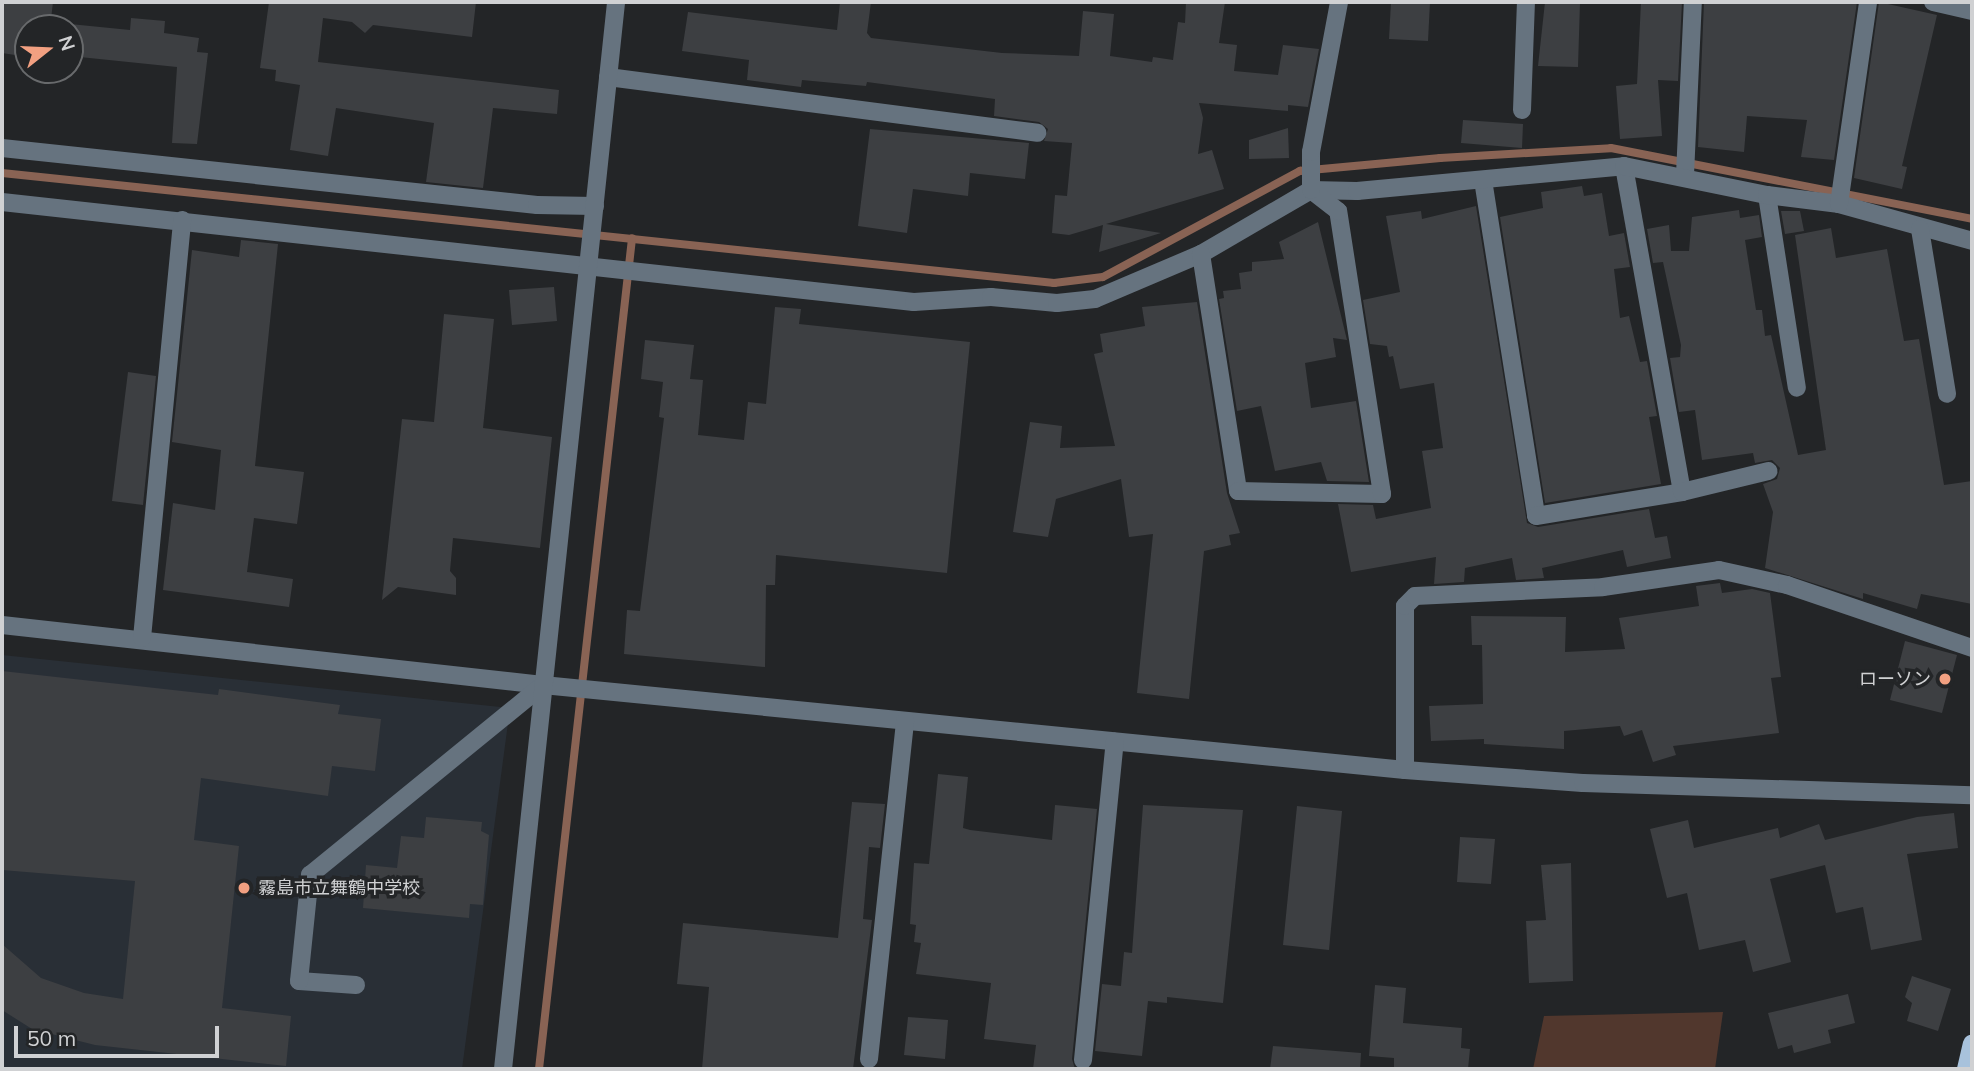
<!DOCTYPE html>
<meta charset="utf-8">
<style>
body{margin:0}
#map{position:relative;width:1974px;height:1071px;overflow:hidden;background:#232527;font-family:Mulish,"Noto Sans JP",sans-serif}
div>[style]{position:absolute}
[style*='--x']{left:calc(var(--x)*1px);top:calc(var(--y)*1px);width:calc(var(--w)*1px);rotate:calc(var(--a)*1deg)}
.built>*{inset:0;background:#292f36}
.green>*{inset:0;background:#51372d}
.stream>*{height:8px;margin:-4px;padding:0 4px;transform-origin:4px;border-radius:4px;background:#896354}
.building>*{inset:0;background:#3d3f42}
.minor>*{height:18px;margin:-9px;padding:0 9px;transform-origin:9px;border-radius:9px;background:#66737f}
.major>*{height:18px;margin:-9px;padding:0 9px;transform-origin:9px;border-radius:9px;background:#a8c2dc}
.dots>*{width:19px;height:19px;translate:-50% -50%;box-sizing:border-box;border:4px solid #232527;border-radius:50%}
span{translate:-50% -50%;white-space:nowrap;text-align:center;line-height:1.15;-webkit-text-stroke:7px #232527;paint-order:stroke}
.poi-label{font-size:18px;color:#d0d1d3}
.right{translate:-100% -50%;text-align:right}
.left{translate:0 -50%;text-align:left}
.frame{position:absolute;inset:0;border:4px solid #d0d1d3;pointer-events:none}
.north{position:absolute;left:14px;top:14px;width:70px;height:70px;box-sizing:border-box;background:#232527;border:2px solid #686a6c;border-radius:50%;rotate:72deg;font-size:19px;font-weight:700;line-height:28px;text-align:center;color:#d0d1d3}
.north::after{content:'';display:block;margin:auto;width:24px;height:32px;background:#f2a081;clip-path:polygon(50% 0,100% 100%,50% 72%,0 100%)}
.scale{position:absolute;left:14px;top:1026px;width:205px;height:32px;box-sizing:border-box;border:4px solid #d0d1d3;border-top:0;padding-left:9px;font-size:21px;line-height:24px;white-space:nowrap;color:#d0d1d3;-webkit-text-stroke:5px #232527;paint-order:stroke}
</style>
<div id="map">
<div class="built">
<div style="clip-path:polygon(2px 655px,510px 708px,462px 1069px,2px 1069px)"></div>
</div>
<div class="green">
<div style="clip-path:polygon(1723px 1012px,1715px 1069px,1533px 1069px,1544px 1016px)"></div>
</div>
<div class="stream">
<div style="--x:2;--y:173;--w:1058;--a:5.97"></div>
<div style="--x:1054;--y:283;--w:49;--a:-7"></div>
<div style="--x:1103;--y:277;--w:224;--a:-28.3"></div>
<div style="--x:1300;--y:171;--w:141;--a:-5.3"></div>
<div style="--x:1440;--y:158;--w:171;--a:-3.3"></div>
<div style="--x:1611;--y:148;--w:368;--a:11.1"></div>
<div style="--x:539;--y:1069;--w:836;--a:-83.61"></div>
</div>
<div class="building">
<div style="clip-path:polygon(7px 2px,53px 2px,50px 28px,28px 28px,28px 57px,2px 53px,2px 5px)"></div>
<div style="clip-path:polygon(269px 2px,476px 2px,472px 37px,373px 25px,365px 33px,352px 22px,323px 18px,318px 62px,559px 90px,557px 114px,493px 108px,483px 188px,426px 182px,434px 123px,336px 108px,328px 156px,290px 150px,300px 85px,275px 81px,276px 70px,260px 68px)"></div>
<div style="clip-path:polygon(840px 2px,871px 2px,867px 33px,871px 38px,1002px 53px,1079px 56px,1083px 11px,1114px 14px,1110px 56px,1152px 62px,1153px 57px,1173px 60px,1178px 22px,1185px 23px,1186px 2px,1225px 2px,1219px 43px,1237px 45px,1234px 71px,1278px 75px,1283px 45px,1319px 49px,1308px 107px,1288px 105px,1288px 111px,1199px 103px,1203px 118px,1198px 154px,1212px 150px,1224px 189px,1106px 224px,1161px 233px,1099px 252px,1103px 225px,1069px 235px,1052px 233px,1055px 195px,1067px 196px,1072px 143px,1044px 141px,1048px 129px,1039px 122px,994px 116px,995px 99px,867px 82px,866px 86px,802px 80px,801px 87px,747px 80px,749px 60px,682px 51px,688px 12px,837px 30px)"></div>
<div style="clip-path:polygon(1391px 2px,1430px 2px,1428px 41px,1389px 39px)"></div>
<div style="clip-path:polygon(1545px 2px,1580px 2px,1578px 67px,1538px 66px)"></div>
<div style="clip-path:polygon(1641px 2px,1682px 2px,1678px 81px,1658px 80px,1662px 136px,1620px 139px,1616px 86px,1637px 84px)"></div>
<div style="clip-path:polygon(1704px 2px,1857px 2px,1834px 160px,1801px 157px,1807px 120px,1747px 116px,1744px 152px,1698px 147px)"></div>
<div style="clip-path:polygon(1879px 2px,1937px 15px,1902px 166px,1907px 167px,1902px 189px,1854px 178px)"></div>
<div style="clip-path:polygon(131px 18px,165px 21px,164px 33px,199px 38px,197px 52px,208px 53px,197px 144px,172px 143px,177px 67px,70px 56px,70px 24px,130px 30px)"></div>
<div style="clip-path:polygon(1463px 120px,1523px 124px,1522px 148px,1461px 143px)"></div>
<div style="clip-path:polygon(1288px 128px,1289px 158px,1249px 159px,1249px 140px)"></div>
<div style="clip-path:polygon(870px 129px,1029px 143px,1025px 179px,970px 173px,968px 196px,913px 189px,907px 233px,858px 226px)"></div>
<div style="clip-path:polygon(1582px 186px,1584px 196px,1602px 193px,1609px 236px,1624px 233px,1630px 267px,1614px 269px,1620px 318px,1629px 316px,1640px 362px,1647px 361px,1657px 416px,1649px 417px,1661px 484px,1545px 503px,1500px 217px,1543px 208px,1541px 192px)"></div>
<div style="clip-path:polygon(1476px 206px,1527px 523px,1538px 527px,1649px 509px,1655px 538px,1667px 536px,1671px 558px,1627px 567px,1623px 550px,1542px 568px,1544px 578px,1516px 580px,1512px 558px,1465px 568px,1464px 582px,1434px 584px,1436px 557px,1351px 572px,1338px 504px,1373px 505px,1376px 519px,1431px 508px,1422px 451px,1443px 448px,1434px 383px,1400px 389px,1393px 356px,1389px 357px,1387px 346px,1370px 344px,1363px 300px,1400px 292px,1386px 216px,1421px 211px,1422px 219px)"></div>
<div style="clip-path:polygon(1739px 210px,1740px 218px,1759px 215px,1762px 237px,1745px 240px,1756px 310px,1762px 310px,1765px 336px,1771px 335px,1798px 455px,1826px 450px,1795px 235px,1831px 228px,1836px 258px,1887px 249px,1904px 341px,1919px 339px,1944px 485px,1972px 481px,1972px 604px,1921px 594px,1917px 609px,1863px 593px,1863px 599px,1765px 568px,1773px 512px,1763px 484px,1777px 479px,1780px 468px,1772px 460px,1755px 463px,1753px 453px,1702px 460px,1695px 410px,1679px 412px,1670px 358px,1680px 357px,1681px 345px,1663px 262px,1653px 263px,1647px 229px,1669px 225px,1671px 251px,1689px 251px,1692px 217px)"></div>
<div style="clip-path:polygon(1781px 211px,1800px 211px,1804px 231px,1785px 234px)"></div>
<div style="clip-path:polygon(1318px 222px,1347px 340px,1333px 338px,1336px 357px,1305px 363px,1311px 408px,1356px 401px,1369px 482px,1327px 481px,1321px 462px,1275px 471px,1261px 406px,1237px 411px,1219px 299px,1224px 298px,1223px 291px,1241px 289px,1239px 273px,1252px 271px,1252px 262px,1284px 259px,1279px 242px)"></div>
<div style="clip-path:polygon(241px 240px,278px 244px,255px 466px,304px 472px,297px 524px,254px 518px,247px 572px,293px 579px,289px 607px,163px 590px,173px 503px,215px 510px,221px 450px,172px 442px,192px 250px,239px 257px)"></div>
<div style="clip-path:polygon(554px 287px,557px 321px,512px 325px,509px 290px)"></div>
<div style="clip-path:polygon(1197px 302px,1227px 493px,1240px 533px,1229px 535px,1231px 545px,1204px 551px,1189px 699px,1137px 693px,1153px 534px,1129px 537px,1121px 479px,1056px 499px,1048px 537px,1013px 532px,1030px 422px,1062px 426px,1060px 448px,1115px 446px,1094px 354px,1103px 352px,1100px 334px,1145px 326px,1142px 307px)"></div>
<div style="clip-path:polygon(775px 307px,801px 309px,799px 324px,970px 342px,947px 573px,776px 555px,775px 585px,766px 585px,765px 667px,624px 654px,627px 610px,640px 611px,664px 418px,659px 417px,663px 382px,641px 379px,645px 340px,694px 345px,690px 379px,703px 380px,698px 435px,744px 440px,748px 402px,766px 404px)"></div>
<div style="clip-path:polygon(444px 314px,494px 319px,483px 428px,552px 437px,540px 548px,453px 538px,450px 571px,456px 578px,456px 595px,398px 587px,382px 600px,402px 419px,434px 422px)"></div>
<div style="clip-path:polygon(128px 372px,156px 376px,143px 505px,112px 501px)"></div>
<div style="clip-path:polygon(1720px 583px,1722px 593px,1752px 589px,1770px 593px,1781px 677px,1771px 678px,1779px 733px,1673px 746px,1676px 755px,1653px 762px,1642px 730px,1624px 736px,1620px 726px,1564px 731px,1564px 749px,1484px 744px,1484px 739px,1431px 741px,1429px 706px,1483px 704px,1482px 645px,1472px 645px,1471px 616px,1566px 617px,1565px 652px,1625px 649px,1619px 618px,1699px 606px,1696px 586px)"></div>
<div style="clip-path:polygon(1905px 641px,1957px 655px,1942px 713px,1890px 700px)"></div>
<div style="clip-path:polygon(2px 671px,218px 695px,219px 689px,340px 705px,338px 714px,381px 719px,375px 771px,332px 766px,328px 796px,201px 778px,194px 840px,239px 846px,222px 1008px,291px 1016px,286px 1066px,95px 1045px,32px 1029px,2px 1010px,2px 944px,41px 978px,84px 993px,123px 999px,135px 881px,2px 870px)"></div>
<div style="clip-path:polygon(938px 774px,968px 777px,963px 828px,970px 830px,1052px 840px,1055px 805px,1097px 809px,1072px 1059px,1075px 1069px,1033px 1069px,1036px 1045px,984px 1039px,991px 983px,916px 974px,921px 943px,914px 942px,916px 925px,910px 924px,914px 863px,929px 864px)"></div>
<div style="clip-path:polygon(852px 802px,885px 804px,880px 848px,869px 847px,863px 919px,872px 920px,853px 1069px,702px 1069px,709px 987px,677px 984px,683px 923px,838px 938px)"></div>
<div style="clip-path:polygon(1143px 805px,1243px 810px,1223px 1003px,1167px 997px,1167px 1003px,1148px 1001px,1142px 1056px,1095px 1051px,1102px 984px,1121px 986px,1124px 952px,1132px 953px)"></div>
<div style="clip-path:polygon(1297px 806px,1342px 811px,1329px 950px,1283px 945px)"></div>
<div style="clip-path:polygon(1954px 813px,1958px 848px,1907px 854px,1922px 940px,1871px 950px,1863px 907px,1836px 913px,1825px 865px,1770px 879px,1791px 962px,1753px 972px,1745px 940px,1699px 950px,1687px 893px,1667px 898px,1650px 829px,1688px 820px,1694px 848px,1778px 828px,1780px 838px,1819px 824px,1825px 840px,1917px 817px)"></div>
<div style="clip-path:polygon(426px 817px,482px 822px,481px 831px,489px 835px,483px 905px,470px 904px,469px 918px,363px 908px,366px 865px,397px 868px,401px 836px,424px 838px)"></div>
<div style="clip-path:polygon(1460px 837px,1495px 839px,1491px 884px,1457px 882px)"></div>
<div style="clip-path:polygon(1571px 863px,1573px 981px,1529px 983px,1526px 921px,1546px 920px,1541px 865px)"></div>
<div style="clip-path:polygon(1912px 976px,1951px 989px,1938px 1031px,1907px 1021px,1912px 1003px,1905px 997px)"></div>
<div style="clip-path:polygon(1375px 985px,1406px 988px,1403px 1023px,1462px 1028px,1461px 1048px,1470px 1049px,1468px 1069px,1394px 1069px,1394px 1058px,1369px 1056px)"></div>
<div style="clip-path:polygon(1848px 994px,1855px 1023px,1828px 1030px,1831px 1043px,1794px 1053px,1792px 1045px,1778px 1049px,1768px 1013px)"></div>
<div style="clip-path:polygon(908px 1017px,948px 1020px,945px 1059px,904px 1055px)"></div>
<div style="clip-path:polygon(1273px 1046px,1361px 1053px,1360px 1069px,1270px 1069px)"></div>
</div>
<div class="minor">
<div style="--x:1933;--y:2;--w:40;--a:13"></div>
<div style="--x:608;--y:77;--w:433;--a:7.4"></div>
<div style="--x:1522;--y:110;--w:108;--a:-87.9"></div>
<div style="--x:2;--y:148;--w:538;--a:6.08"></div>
<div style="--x:537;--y:205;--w:58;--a:1"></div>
<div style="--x:1685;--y:175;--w:173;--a:-87.4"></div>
<div style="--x:1483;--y:180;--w:340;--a:81"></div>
<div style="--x:1536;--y:516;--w:148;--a:-9.3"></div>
<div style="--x:1682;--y:492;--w:331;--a:-100.1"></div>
<div style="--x:1767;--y:195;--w:195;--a:81.2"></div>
<div style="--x:2;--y:202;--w:917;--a:6.26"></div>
<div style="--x:914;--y:302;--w:77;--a:-3.7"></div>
<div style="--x:991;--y:297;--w:66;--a:5.2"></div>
<div style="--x:1057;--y:303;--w:38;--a:-6"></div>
<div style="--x:1095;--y:299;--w:115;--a:-23"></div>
<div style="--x:1201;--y:254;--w:127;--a:-30.2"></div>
<div style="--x:1311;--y:190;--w:46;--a:1.2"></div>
<div style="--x:1357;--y:191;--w:268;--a:-5.3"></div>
<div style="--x:1624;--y:166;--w:146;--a:11.5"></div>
<div style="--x:1767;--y:195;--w:73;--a:7.1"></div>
<div style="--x:1839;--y:204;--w:138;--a:15.5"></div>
<div style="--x:1839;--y:204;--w:204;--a:-81.8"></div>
<div style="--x:1920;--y:229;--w:167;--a:80.7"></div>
<div style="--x:1201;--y:254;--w:240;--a:81.1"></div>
<div style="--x:1238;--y:491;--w:144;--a:1.2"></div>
<div style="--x:1382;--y:494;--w:286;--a:-98.8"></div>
<div style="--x:1338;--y:211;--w:34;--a:-142"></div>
<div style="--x:1311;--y:190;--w:38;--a:-90"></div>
<div style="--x:1311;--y:152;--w:153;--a:-79.4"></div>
<div style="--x:1682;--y:492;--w:89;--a:-13.6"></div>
<div style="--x:2;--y:625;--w:544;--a:6.33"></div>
<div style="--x:543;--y:685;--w:866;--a:5.63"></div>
<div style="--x:1405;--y:770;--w:178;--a:4.2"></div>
<div style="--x:1583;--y:783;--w:389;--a:1.8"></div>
<div style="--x:142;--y:638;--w:420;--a:-84.5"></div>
<div style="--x:1405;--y:770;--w:164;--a:-90"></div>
<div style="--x:1405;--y:606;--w:14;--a:-45"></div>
<div style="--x:1415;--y:596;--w:188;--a:-2.7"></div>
<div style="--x:1603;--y:587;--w:117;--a:-8.3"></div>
<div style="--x:1719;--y:570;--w:70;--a:12.4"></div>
<div style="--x:1787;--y:585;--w:195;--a:18.8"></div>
<div style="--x:356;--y:985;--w:57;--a:-176"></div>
<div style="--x:299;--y:981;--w:107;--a:-84.1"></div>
<div style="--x:310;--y:875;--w:301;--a:-39.2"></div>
<div style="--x:869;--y:1059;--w:340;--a:-83.9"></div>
<div style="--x:1083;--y:1060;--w:320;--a:-84.3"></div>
<div style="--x:503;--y:1069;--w:1073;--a:-83.95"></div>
</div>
<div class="major">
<div style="--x:1966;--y:1069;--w:26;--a:-77"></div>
</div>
<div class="dots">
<div style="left:1945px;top:679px;background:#f2a081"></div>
<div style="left:244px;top:888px;background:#f2a081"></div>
</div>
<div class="poi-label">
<span class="right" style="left:1931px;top:679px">ローソン</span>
<span class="left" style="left:258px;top:888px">霧島市立舞鶴中学校</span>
</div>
<div class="frame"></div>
<div class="north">N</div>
<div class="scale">50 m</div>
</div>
